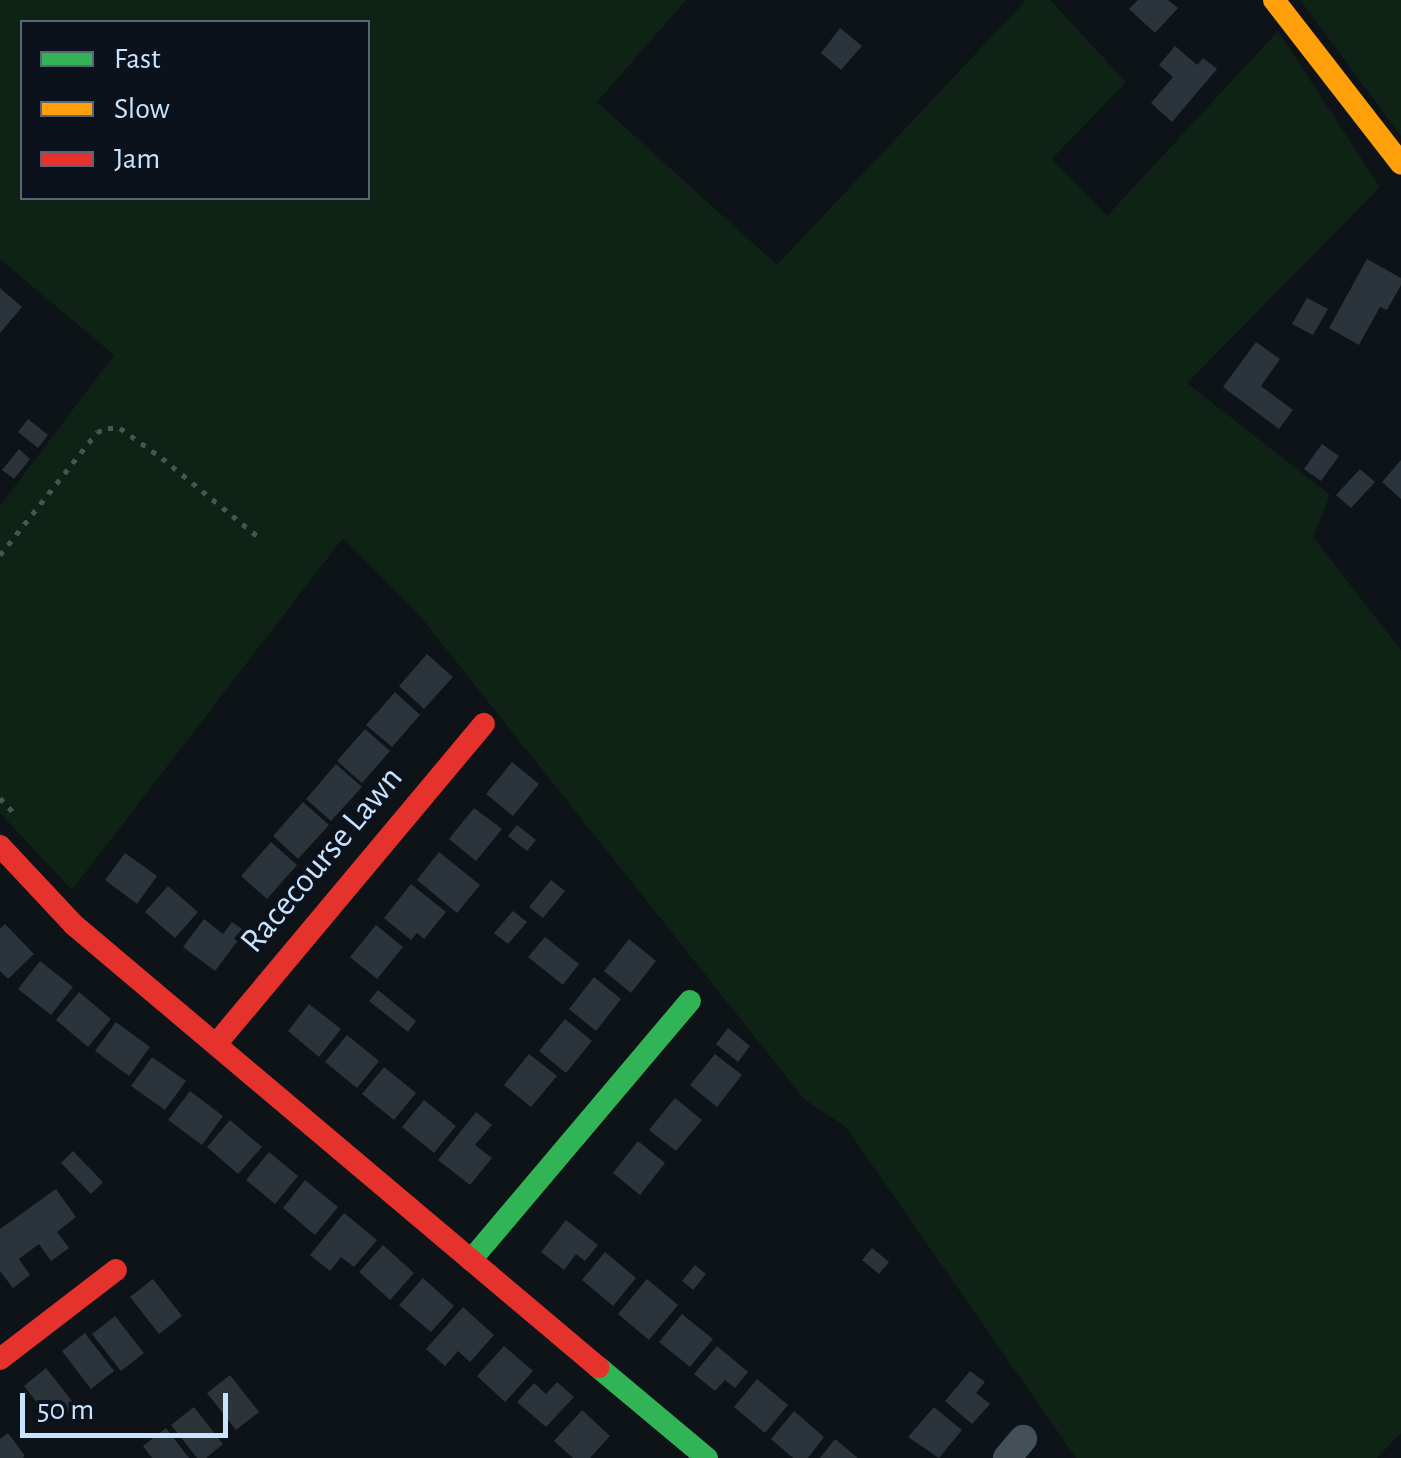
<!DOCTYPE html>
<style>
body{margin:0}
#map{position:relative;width:1401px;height:1458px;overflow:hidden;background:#0e1318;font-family:"Alegreya Sans",sans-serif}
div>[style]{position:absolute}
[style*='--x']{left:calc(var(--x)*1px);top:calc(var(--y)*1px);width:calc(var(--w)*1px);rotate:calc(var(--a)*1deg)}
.green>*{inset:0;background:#0f2216}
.building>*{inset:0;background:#2b333b}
.path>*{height:5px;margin-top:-2.5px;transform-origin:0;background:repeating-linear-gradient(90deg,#435854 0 5px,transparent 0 13px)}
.street>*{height:28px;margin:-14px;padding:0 14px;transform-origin:14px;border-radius:14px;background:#444f58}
.fast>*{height:22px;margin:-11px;padding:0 11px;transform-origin:11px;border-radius:11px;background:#30b455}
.slow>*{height:22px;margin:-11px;padding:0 11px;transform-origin:11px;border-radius:11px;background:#ff9f0a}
.jam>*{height:22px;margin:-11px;padding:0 11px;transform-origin:11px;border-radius:11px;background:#e5322d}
span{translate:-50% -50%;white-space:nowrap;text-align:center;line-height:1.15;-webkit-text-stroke:9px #0b121b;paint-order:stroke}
.street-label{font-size:35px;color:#c7e3fd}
.legend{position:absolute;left:20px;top:20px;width:350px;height:180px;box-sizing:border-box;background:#0b121b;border:2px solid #566675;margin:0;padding:12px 18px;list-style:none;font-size:30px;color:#c7e3fd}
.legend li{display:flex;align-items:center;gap:20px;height:50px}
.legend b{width:50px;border:2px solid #566675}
.scale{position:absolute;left:20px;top:1393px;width:208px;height:45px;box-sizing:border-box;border:5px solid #c7e3fd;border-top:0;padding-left:12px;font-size:30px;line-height:35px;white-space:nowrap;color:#c7e3fd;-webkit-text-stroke:8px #0b121b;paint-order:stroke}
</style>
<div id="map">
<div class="green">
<div style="clip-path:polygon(evenodd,0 0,686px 0,597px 102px,777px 265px,1026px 0,1050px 0,1126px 82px,1052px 159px,1107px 216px,1278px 31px,1380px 187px,1187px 383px,1330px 495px,1313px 537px,1401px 650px,1401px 1433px,1377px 1458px,1076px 1458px,845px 1126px,805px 1100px,420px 616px,343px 538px,72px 890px,0 813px,0 506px,114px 355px,0 259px,0 0,22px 22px,368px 22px,368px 198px,22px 198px,22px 22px)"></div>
<div style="clip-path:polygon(1300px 0,1401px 0,1401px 136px)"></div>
</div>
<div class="building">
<div style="clip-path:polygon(1138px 0,1168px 0,1178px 8px,1155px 33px,1129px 9px)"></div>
<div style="clip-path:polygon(840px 28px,862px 46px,841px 70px,821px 53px)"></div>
<div style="clip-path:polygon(1175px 46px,1197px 65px,1203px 58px,1217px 69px,1172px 122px,1151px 103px,1173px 77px,1159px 65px)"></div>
<div style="clip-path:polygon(1367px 259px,1401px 278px,1401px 285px,1387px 310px,1380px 307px,1359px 345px,1329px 328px)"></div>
<div style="clip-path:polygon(0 288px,22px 307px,0 333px)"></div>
<div style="clip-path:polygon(1307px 298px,1328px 309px,1313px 335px,1292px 324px)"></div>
<div style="clip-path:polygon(1256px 342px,1280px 359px,1261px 386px,1293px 410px,1279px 429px,1223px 387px)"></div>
<div style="clip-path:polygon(28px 419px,48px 435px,38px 448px,18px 432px)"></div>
<div style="clip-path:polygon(1322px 444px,1339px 456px,1321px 481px,1304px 469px)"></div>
<div style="clip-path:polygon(19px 449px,30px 459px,14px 479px,2px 470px)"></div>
<div style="clip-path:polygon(1401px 460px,1401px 499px,1382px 482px)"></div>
<div style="clip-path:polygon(1360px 469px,1375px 482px,1351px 508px,1336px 495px)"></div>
<div style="clip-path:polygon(427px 654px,453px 677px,424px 709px,399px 686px)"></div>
<div style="clip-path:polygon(395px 692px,420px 715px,392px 747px,366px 725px)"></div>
<div style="clip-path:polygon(365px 729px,390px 751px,362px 783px,337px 761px)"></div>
<div style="clip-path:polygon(512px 762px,539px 784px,513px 816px,486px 794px)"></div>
<div style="clip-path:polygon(336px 764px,362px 787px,331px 821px,306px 799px)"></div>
<div style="clip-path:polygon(303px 802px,329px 825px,298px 859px,273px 836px)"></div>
<div style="clip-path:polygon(474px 808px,502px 829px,476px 861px,449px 839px)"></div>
<div style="clip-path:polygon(517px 825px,536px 840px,527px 851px,508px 836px)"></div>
<div style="clip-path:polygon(271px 842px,297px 865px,267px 899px,241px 876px)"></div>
<div style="clip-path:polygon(439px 852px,480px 885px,457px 913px,417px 880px)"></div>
<div style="clip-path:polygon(125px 853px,157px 876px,137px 904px,105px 880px)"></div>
<div style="clip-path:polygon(551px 880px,565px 891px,543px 918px,529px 907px)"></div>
<div style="clip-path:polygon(411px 884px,446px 912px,424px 939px,417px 933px,411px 940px,384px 918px)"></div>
<div style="clip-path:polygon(168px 886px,198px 912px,175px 938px,145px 912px)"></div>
<div style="clip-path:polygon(513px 911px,527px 922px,508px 944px,494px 933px)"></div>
<div style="clip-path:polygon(204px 919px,223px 934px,232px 922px,245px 931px,215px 971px,183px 947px)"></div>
<div style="clip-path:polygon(5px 924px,34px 954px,8px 979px,0 971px,0 929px)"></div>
<div style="clip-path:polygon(376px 925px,403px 947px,377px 979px,350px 957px)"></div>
<div style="clip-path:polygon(545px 937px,579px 964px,563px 985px,528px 957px)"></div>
<div style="clip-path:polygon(629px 939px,656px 961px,631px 993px,604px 971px)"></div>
<div style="clip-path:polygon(40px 961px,73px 987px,51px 1015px,18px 989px)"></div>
<div style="clip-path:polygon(594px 977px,621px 999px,596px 1031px,569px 1009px)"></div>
<div style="clip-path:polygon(378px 990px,416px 1021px,408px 1032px,369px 1001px)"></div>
<div style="clip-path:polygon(79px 992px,111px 1019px,88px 1047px,56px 1020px)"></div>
<div style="clip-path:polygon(309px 1004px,341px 1029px,319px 1057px,288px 1031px)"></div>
<div style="clip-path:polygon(565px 1019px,592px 1041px,566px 1073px,539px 1051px)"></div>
<div style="clip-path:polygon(116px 1022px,150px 1047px,129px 1076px,95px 1051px)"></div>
<div style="clip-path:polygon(728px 1028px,750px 1046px,738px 1062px,716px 1044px)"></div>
<div style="clip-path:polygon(347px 1035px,379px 1061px,357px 1088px,325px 1062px)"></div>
<div style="clip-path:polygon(529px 1054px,557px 1076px,531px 1107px,504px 1085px)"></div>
<div style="clip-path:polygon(715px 1054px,742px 1075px,717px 1107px,690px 1085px)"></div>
<div style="clip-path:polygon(152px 1057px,186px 1081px,165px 1110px,131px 1086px)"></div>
<div style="clip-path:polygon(384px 1067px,416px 1093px,394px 1120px,362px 1094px)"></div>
<div style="clip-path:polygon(190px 1091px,223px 1116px,202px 1145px,168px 1120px)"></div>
<div style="clip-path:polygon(675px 1098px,702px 1120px,676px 1151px,649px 1130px)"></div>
<div style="clip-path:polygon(424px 1100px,456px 1126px,434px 1153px,402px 1127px)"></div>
<div style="clip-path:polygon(476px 1112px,492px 1125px,475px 1145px,492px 1158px,470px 1185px,438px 1160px)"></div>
<div style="clip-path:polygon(230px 1120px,262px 1147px,238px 1174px,207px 1147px)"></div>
<div style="clip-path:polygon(638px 1141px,665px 1163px,640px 1195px,613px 1173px)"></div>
<div style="clip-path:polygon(73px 1151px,103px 1182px,91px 1194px,61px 1163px)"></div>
<div style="clip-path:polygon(269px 1152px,298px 1176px,275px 1204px,246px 1180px)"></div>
<div style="clip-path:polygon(305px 1180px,338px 1207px,315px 1235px,283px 1208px)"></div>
<div style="clip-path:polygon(56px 1189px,76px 1217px,57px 1232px,69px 1248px,51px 1261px,39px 1244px,19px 1259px,30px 1275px,13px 1288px,0 1271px,0 1229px)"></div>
<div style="clip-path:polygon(344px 1213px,377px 1240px,354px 1267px,341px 1257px,330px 1271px,310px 1255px)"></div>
<div style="clip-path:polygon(566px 1220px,598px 1245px,585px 1261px,576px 1254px,564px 1270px,541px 1252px)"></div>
<div style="clip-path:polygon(383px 1245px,414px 1273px,390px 1300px,359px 1272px)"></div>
<div style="clip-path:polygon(872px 1248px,889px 1262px,879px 1274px,862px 1260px)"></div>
<div style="clip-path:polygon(605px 1252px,636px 1278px,613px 1306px,582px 1280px)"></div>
<div style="clip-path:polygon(695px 1265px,706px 1274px,693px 1290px,682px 1281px)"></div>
<div style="clip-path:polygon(423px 1278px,454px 1306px,431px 1332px,399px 1305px)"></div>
<div style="clip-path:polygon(153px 1279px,182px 1316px,159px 1334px,130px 1297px)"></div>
<div style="clip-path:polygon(647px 1279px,678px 1305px,649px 1340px,618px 1314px)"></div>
<div style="clip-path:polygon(463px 1307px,494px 1335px,470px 1362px,458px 1351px,445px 1366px,426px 1349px)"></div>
<div style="clip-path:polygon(682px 1314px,713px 1339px,690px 1367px,659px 1342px)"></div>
<div style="clip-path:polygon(115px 1316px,144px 1353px,121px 1371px,92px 1334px)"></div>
<div style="clip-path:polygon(85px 1333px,114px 1371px,91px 1389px,62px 1351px)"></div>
<div style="clip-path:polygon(504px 1346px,533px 1371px,505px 1402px,477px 1376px)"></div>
<div style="clip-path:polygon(717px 1346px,748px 1372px,735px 1388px,725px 1380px,715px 1391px,694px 1374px)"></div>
<div style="clip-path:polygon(46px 1368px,76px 1406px,53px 1423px,24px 1386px)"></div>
<div style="clip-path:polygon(970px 1371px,985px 1382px,976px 1393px,990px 1404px,972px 1424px,945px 1401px)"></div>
<div style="clip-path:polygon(230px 1375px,259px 1412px,236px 1430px,207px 1393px)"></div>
<div style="clip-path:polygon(757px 1379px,788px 1405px,765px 1433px,734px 1407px)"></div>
<div style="clip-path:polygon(557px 1382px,574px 1397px,546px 1427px,517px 1402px,534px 1383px,546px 1394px)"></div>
<div style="clip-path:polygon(194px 1407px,223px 1444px,206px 1458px,197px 1458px,171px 1425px)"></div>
<div style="clip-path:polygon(934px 1407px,962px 1430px,939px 1458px,908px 1437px)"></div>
<div style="clip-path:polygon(582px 1410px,610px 1436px,590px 1458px,573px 1458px,554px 1441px)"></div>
<div style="clip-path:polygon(794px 1411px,824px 1437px,808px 1458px,793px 1458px,771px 1439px)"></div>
<div style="clip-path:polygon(166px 1428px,189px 1458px,152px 1458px,143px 1446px)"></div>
<div style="clip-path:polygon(8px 1433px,25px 1456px,23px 1458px,0 1458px,0 1439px)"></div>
<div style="clip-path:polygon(835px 1439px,858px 1458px,820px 1458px)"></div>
</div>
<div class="path">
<div style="--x:0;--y:555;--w:157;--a:-51.7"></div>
<div style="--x:97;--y:432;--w:12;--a:-20"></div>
<div style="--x:108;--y:428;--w:12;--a:0"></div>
<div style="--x:120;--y:428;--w:52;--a:35.5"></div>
<div style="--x:162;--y:458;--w:128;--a:39.3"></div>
<div style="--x:0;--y:798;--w:26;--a:47"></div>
</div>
<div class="street">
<div style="--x:1007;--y:1458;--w:25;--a:-50"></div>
</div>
<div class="fast">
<div style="--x:471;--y:1260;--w:339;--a:-49.8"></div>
<div style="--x:598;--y:1367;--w:142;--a:39.9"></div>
</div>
<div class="slow">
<div style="--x:1274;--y:0;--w:207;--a:52.2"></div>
</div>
<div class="jam">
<div style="--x:0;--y:846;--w:108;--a:46.9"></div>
<div style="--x:74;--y:925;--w:686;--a:40.15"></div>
<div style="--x:217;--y:1043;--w:416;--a:-50.1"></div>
<div style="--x:0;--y:1359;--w:146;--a:-37.5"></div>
</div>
<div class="street-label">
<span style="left:322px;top:860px;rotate:-50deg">Racecourse Lawn</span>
</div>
<ul class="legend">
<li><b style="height:12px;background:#30b455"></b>Fast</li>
<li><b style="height:12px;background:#ff9f0a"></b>Slow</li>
<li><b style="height:12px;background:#e5322d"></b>Jam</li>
</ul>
<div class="scale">50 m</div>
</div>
